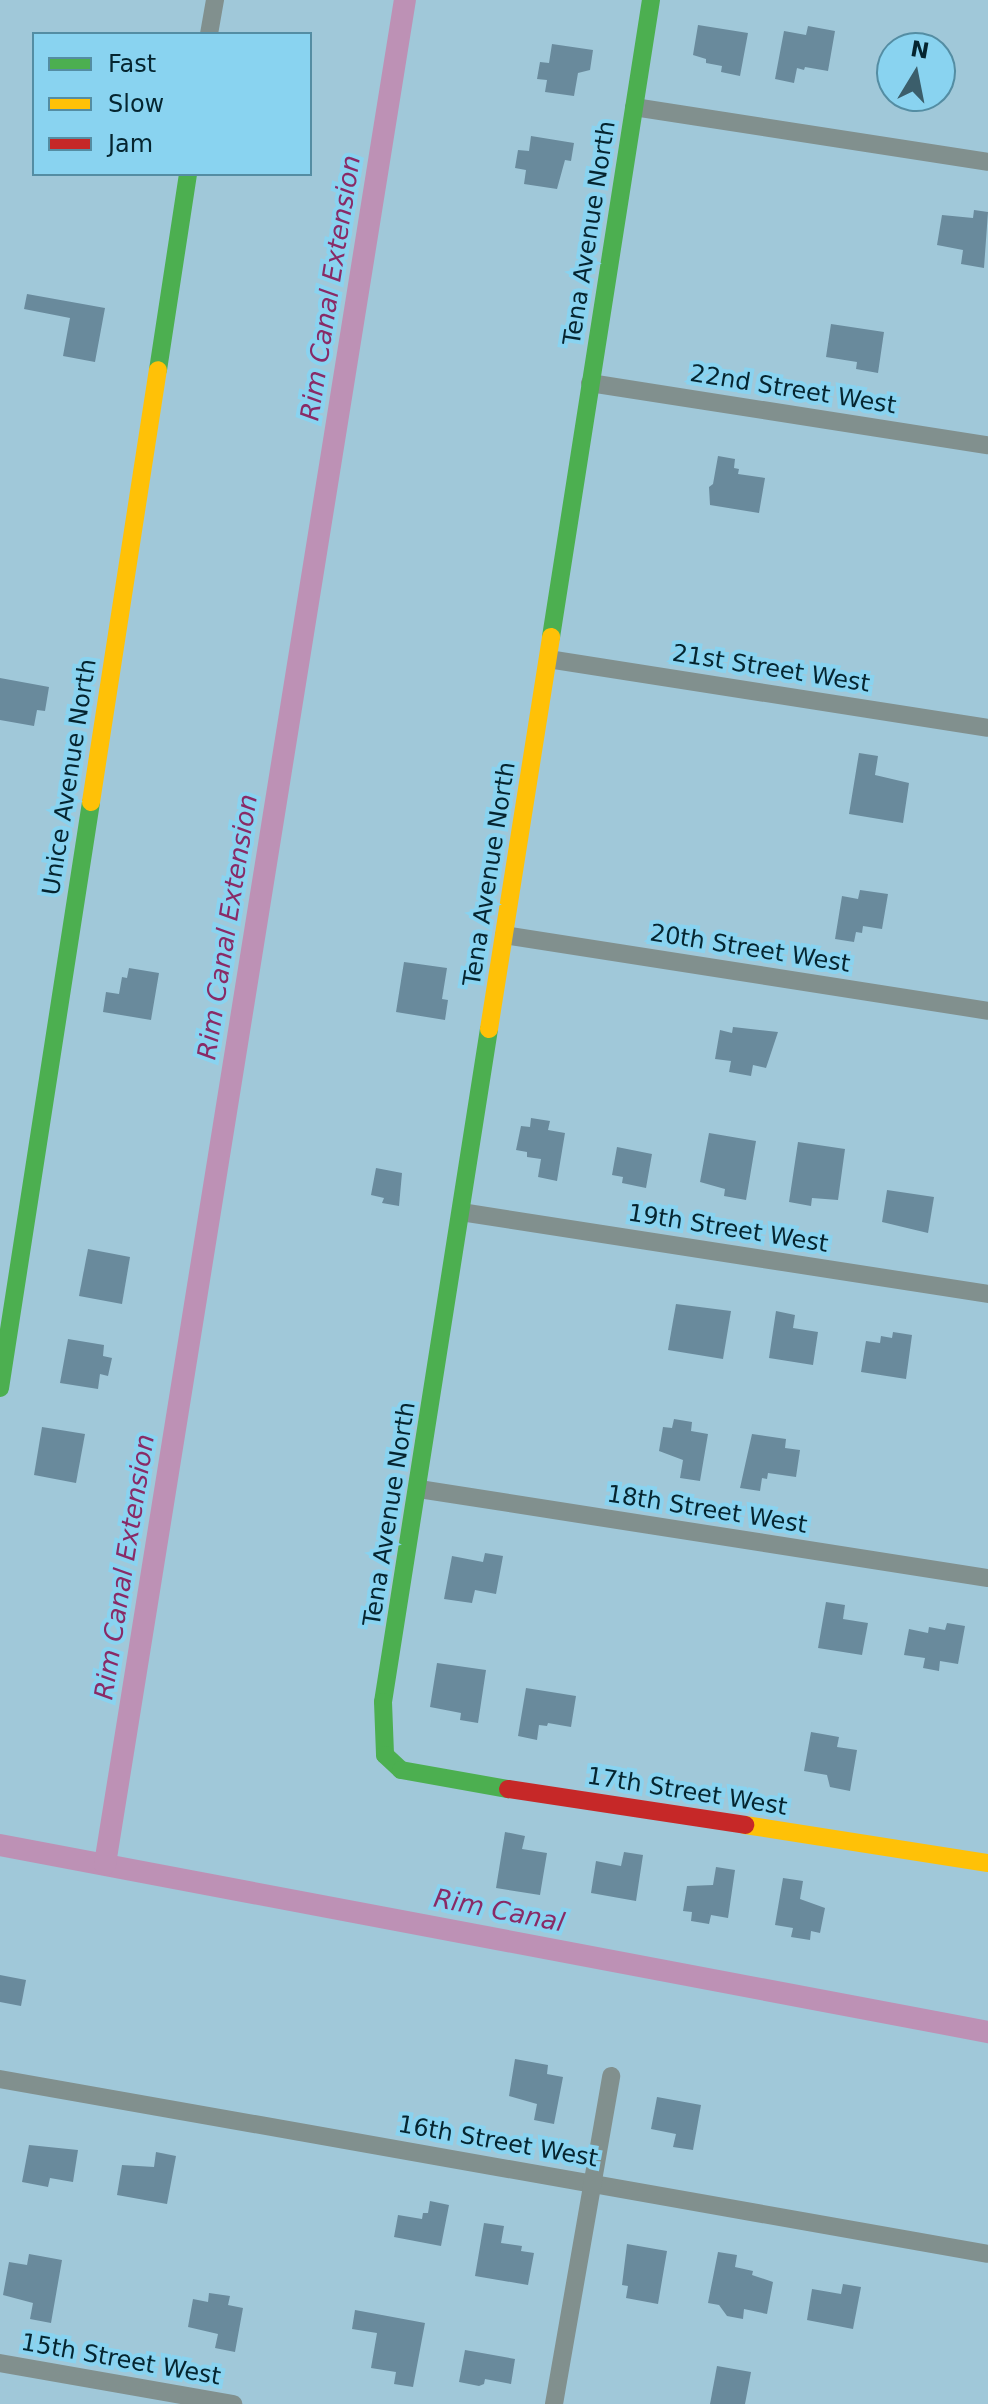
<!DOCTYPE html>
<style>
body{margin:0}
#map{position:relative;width:988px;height:2404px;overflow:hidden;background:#a0c8d9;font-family:"DejaVu Sans",sans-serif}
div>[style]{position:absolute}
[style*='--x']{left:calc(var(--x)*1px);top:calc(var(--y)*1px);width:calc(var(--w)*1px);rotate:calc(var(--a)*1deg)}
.canal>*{height:22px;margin:-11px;padding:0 11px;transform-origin:11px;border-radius:11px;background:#bd91b5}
.building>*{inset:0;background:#698a9c}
.street>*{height:18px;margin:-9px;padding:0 9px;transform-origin:9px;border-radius:9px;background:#81908e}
.fast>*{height:18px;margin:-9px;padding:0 9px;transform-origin:9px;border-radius:9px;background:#4caf50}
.slow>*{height:18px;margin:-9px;padding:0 9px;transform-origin:9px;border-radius:9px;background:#ffc107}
.jam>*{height:18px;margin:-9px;padding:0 9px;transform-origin:9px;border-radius:9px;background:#c62828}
span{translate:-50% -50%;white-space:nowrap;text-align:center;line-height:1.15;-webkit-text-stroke:8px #89d3f0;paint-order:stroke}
.street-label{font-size:24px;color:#052530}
.water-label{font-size:26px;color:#892a66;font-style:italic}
.legend{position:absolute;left:32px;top:32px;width:280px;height:144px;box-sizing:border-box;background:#89d3f0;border:2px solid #548da3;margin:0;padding:10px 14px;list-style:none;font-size:24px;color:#052530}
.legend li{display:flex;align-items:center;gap:16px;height:40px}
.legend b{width:40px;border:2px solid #548da3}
.north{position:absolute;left:876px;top:32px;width:80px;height:80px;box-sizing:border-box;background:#89d3f0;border:2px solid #548da3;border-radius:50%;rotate:10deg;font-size:22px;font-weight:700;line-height:32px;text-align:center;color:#052530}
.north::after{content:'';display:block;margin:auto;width:28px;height:36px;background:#3b5e6b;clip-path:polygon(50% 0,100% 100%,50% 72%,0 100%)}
</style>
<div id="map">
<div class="canal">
<div style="--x:0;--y:1845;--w:1006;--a:10.72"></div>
<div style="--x:105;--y:1864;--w:1888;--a:-80.86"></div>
</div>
<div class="building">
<div style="clip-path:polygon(698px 25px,748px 33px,740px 76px,721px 72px,722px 66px,706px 63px,706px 59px,693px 55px)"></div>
<div style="clip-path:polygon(808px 26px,835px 31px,828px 71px,805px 67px,804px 70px,797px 68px,794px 83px,775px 79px,784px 31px,806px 35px)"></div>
<div style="clip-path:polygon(552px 44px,593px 50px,590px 70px,578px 73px,574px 96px,545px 92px,547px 80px,537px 79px,540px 62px,549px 63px)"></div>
<div style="clip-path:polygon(531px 136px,574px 143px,571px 161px,565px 160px,557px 189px,524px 184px,526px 170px,515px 168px,518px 150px,529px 151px)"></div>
<div style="clip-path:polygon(974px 210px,988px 212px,984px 268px,961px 264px,963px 250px,937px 245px,942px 215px,973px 218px)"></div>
<div style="clip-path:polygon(27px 294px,105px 308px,95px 362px,63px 356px,70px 318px,24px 309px)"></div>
<div style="clip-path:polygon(831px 324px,884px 332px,878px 373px,856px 369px,857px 362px,826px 357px)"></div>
<div style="clip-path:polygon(718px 456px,735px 459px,734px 468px,739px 469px,738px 474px,765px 478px,759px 513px,710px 505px,709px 487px,713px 484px)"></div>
<div style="clip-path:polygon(0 678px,49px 687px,45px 711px,37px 710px,34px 726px,0 720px)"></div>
<div style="clip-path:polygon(859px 753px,878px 756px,875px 775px,909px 783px,903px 823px,849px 814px)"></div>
<div style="clip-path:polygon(860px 890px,888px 894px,882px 929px,863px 926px,862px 933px,856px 932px,854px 942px,835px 939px,842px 896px,858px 899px)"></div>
<div style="clip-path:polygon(404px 962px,447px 968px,442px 999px,448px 1000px,445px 1020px,396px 1012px)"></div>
<div style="clip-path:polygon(129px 968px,159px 973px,151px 1020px,103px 1012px,106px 992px,119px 994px,122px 977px,127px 978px)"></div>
<div style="clip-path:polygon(733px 1027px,778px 1032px,766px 1068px,753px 1065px,751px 1076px,729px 1072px,731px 1061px,715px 1059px,720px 1030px,732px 1033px)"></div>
<div style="clip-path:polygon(531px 1118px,550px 1121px,548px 1130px,565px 1133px,557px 1181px,538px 1177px,541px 1159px,527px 1157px,527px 1152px,516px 1150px,521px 1126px,530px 1127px)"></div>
<div style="clip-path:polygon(709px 1133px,756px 1141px,746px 1200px,724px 1196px,725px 1189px,700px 1182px)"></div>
<div style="clip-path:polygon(798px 1142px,845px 1149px,838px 1200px,812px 1198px,811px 1206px,789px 1202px)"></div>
<div style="clip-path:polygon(617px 1147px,652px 1154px,646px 1188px,622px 1183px,623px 1177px,612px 1175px)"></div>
<div style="clip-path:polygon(376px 1168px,402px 1173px,399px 1206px,382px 1203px,384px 1198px,371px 1195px)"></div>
<div style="clip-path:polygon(887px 1190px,934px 1197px,928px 1233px,882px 1222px)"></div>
<div style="clip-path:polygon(88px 1249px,130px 1257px,122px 1304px,79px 1296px)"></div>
<div style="clip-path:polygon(676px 1304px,731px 1311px,723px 1359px,668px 1350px)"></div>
<div style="clip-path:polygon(776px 1311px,795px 1315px,793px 1328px,818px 1332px,813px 1365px,769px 1358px)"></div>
<div style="clip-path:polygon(893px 1332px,912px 1335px,906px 1379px,861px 1372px,866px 1341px,880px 1343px,881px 1336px,892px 1338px)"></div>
<div style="clip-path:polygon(68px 1339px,104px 1345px,103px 1356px,112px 1358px,108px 1376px,100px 1374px,98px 1389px,60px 1383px)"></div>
<div style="clip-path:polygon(674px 1419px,692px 1422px,691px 1431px,708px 1434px,700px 1481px,680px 1478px,683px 1460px,659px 1451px,663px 1427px,672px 1428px)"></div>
<div style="clip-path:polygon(42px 1427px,85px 1434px,76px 1483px,34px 1475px)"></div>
<div style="clip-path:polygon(752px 1434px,786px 1439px,785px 1448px,800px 1450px,796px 1477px,768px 1473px,767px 1479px,762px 1478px,760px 1491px,740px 1488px)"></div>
<div style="clip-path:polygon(485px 1553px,503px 1556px,496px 1594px,475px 1590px,472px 1603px,444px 1599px,452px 1556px,483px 1562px)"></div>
<div style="clip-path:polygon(826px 1602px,845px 1605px,843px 1619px,868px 1623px,862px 1655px,818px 1648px)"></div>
<div style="clip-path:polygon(947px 1623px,965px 1626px,958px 1664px,940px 1661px,939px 1671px,923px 1668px,925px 1658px,904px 1655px,909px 1629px,928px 1633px,929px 1627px,945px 1630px)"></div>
<div style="clip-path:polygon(437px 1663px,486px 1670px,478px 1723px,460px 1720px,461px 1713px,430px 1707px)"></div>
<div style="clip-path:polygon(526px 1688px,576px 1696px,571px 1727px,548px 1723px,547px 1726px,539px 1725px,537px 1740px,518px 1736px)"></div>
<div style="clip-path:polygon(811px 1732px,839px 1737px,837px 1747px,857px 1750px,850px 1791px,830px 1787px,827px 1775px,804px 1771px)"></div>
<div style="clip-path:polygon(505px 1832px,525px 1836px,522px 1849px,547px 1853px,540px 1895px,496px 1888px)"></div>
<div style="clip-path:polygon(624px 1852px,643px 1855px,636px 1901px,591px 1893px,596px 1861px,621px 1866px)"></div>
<div style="clip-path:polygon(716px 1867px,735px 1870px,728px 1918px,711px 1915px,709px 1924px,691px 1921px,692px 1912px,683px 1911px,687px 1886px,713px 1885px)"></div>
<div style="clip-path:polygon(783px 1878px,803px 1881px,800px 1899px,825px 1908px,820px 1933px,811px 1931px,810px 1940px,791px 1937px,793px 1928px,775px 1925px)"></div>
<div style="clip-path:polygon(0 1975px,26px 1980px,21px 2006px,0 2002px)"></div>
<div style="clip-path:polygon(515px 2059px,548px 2065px,547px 2074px,563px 2077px,554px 2124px,534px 2120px,537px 2104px,509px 2096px)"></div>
<div style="clip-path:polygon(657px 2097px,701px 2105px,693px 2150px,673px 2147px,676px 2134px,651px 2129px)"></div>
<div style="clip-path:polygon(29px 2145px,78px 2150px,73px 2182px,50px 2178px,48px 2187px,22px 2182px)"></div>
<div style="clip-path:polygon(156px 2152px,176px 2156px,167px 2204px,117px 2195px,122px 2165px,154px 2167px)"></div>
<div style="clip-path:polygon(430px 2201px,449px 2205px,441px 2246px,394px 2237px,398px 2215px,422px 2219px,423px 2213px,428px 2213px)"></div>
<div style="clip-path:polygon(484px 2223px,504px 2226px,501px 2243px,522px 2246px,521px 2251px,534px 2253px,528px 2285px,475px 2276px)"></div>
<div style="clip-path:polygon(627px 2244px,667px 2251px,658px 2304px,626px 2298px,628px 2286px,622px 2285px)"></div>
<div style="clip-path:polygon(718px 2252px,737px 2255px,735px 2267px,753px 2271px,752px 2275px,773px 2282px,767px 2314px,744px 2309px,743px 2319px,727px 2316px,719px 2305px,708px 2303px)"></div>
<div style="clip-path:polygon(29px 2254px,62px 2260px,51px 2323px,30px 2319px,33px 2303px,3px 2295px,9px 2262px,27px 2265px)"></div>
<div style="clip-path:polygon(843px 2284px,861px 2287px,853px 2329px,807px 2320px,812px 2289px,841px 2294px)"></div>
<div style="clip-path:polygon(209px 2293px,230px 2296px,228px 2305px,243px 2308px,235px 2352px,215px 2348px,218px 2334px,188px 2327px,193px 2299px,208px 2302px)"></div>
<div style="clip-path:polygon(355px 2310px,425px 2323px,413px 2387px,394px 2384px,396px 2372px,371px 2368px,377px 2333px,352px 2329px)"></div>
<div style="clip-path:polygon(465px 2350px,515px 2359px,511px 2384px,485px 2379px,484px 2384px,479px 2386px,459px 2382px)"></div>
<div style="clip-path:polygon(717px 2366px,751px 2372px,745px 2404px,710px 2404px)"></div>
</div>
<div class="street">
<div style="--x:209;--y:34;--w:35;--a:-80"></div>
<div style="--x:634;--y:107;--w:358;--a:8.8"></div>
<div style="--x:590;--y:383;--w:403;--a:8.9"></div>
<div style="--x:548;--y:659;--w:445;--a:8.9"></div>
<div style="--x:504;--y:935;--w:490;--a:8.9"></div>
<div style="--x:461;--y:1212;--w:533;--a:8.84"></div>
<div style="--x:419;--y:1489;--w:576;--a:8.89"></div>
<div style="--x:0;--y:2079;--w:1003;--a:10.04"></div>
<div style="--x:0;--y:2363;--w:237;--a:10"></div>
<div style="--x:554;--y:2404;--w:333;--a:-80.1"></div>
</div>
<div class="fast">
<div style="--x:158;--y:370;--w:198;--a:-81.3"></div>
<div style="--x:551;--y:637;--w:645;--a:-81.08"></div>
<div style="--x:489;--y:1029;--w:681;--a:98.95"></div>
<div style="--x:383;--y:1702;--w:53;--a:87.8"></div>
<div style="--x:385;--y:1755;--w:22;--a:43"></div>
<div style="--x:401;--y:1770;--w:109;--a:10.1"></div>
<div style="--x:0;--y:1388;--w:593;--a:-81.17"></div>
</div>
<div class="slow">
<div style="--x:91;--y:802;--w:437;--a:-81.2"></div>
<div style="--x:489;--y:1029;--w:397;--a:-81"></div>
<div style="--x:745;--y:1825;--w:246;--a:8.9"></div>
</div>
<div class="jam">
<div style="--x:508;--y:1789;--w:240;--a:8.6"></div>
</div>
<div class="street-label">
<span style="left:590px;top:233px;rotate:-81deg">Tena Avenue North</span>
<span style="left:793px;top:390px;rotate:9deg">22nd Street West</span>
<span style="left:771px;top:669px;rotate:9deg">21st Street West</span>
<span style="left:70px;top:777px;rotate:-81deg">Unice Avenue North</span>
<span style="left:490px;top:874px;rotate:-81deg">Tena Avenue North</span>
<span style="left:750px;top:949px;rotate:9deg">20th Street West</span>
<span style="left:728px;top:1229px;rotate:9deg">19th Street West</span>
<span style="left:707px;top:1510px;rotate:9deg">18th Street West</span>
<span style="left:390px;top:1514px;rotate:-81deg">Tena Avenue North</span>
<span style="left:687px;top:1792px;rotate:9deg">17th Street West</span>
<span style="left:498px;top:2142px;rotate:10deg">16th Street West</span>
<span style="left:121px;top:2360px;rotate:10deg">15th Street West</span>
</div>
<div class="water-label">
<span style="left:331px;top:288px;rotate:-81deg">Rim Canal Extension</span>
<span style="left:228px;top:927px;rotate:-81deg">Rim Canal Extension</span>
<span style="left:125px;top:1567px;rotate:-81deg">Rim Canal Extension</span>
<span style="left:499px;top:1911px;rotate:11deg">Rim Canal</span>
</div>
<ul class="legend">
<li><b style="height:10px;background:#4caf50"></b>Fast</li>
<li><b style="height:10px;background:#ffc107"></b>Slow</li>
<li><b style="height:10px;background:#c62828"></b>Jam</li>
</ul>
<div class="north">N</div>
</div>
